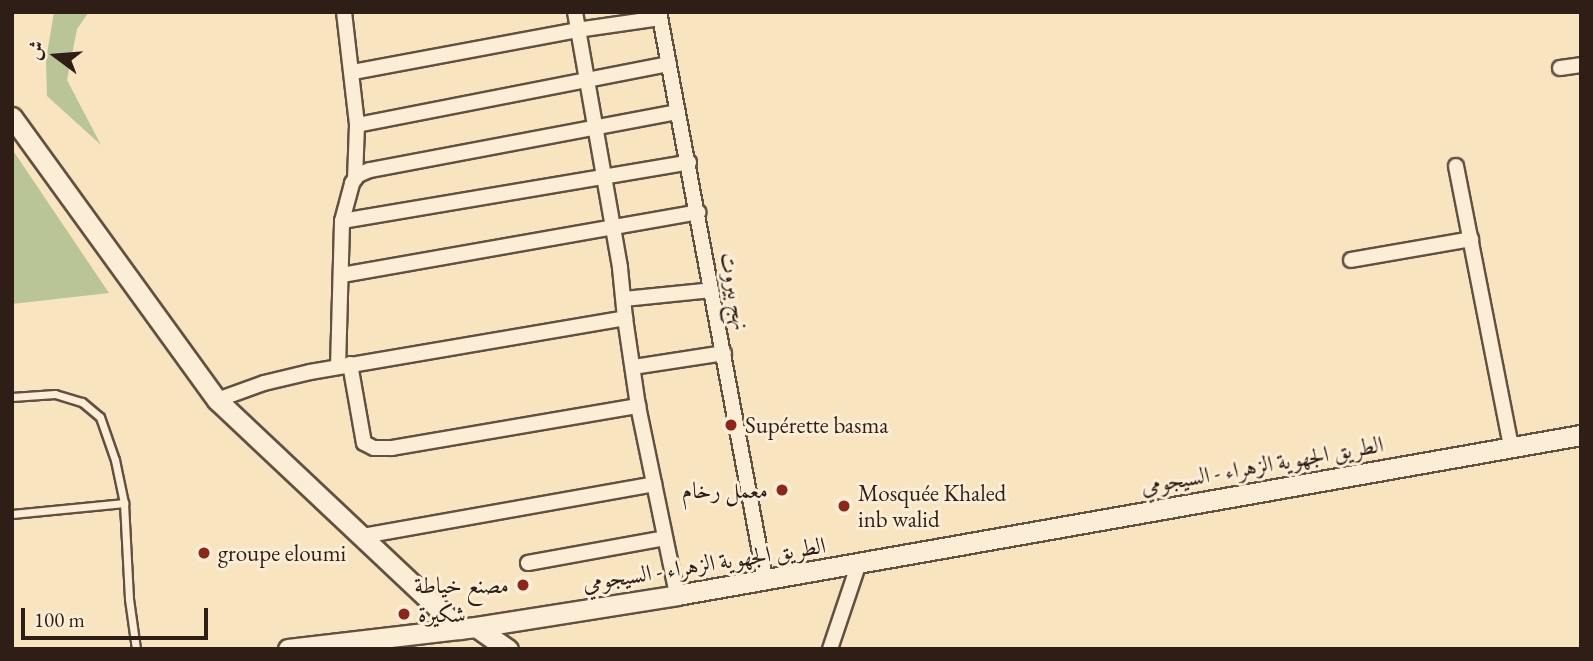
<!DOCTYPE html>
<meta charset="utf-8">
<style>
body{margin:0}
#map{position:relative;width:1593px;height:661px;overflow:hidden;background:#f9e4c0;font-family:"EB Garamond",Amiri,serif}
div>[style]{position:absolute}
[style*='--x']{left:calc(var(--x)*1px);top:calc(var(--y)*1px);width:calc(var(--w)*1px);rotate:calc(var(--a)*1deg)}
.green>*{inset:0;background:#b9c596}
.roads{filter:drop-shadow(2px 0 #625040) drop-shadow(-2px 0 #625040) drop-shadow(0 2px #625040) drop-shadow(0 -2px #625040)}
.lane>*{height:7px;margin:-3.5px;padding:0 3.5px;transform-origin:3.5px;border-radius:3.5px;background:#fbedd6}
.street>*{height:14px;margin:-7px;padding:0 7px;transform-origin:7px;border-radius:7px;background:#fbedd6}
.secondary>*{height:19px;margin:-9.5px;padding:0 9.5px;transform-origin:9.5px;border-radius:9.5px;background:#fbedd6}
.dots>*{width:19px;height:19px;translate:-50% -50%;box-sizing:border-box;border:4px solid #fbedd6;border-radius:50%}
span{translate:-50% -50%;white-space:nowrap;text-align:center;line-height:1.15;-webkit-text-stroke:6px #fbedd6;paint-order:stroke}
.street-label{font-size:23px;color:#2f1e15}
.poi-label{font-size:23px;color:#2f1e15}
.left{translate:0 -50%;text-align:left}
.right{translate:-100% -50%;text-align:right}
.frame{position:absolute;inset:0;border:14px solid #2f1e15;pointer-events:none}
.north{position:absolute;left:21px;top:21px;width:70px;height:70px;-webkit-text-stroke:5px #fbedd6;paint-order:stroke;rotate:286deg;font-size:19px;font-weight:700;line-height:28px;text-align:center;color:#2f1e15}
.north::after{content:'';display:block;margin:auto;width:24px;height:32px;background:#2f1e15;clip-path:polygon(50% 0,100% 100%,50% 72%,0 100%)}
.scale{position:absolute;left:21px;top:608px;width:187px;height:32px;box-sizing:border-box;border:4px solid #2f1e15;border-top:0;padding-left:9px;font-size:21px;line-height:24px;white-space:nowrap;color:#2f1e15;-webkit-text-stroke:5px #fbedd6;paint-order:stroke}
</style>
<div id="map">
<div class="green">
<div style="clip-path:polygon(54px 12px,89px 12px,77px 29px,67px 80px,101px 145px,47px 96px,46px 60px)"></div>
<div style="clip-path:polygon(12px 149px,109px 293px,12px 304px)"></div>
</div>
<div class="roads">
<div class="lane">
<div style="--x:12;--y:397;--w:43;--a:-4"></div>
<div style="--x:55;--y:394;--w:28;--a:17"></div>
<div style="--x:82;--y:402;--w:23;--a:40"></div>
<div style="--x:100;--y:417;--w:46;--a:70.8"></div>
<div style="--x:115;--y:460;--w:44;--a:78.2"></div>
<div style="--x:12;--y:514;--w:113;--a:-5.6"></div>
<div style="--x:124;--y:503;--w:96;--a:87"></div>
<div style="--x:129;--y:599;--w:50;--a:82"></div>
</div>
<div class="street">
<div style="--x:344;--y:12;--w:114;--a:83.4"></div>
<div style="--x:357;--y:125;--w:54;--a:92.1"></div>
<div style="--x:575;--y:12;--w:260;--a:80"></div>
<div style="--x:620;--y:268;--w:50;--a:84.3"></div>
<div style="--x:659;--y:12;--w:577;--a:79.41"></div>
<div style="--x:1560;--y:68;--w:21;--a:-8"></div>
<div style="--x:353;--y:72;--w:228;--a:-10.6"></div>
<div style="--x:577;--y:30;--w:84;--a:-8.2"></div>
<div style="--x:357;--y:125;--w:318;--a:-11.1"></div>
<div style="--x:1456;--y:166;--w:286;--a:78.9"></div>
<div style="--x:342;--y:221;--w:352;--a:-9.6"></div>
<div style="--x:1351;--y:260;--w:122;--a:-9.9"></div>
<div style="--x:342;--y:275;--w:362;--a:-10"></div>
<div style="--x:624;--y:299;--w:88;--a:-5.8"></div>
<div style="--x:350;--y:364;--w:80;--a:80"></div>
<div style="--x:364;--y:443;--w:11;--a:27"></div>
<div style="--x:374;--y:448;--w:18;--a:0"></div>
<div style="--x:392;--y:448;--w:250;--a:-9.7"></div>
<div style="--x:338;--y:367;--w:146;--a:-88.4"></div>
<div style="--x:342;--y:221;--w:39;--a:-75"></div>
<div style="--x:352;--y:183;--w:10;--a:-53"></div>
<div style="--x:358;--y:175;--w:13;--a:-23"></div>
<div style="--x:370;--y:170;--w:313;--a:-10.7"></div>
<div style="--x:633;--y:367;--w:92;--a:-8.7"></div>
<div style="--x:217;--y:400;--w:50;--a:-19.9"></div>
<div style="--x:264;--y:383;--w:47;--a:-13.4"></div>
<div style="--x:310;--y:372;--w:320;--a:-9.7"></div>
<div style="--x:625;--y:318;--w:89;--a:81.6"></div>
<div style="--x:638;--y:406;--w:193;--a:78.3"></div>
<div style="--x:363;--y:536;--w:296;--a:-10.1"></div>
<div style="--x:528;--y:563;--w:139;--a:-10.3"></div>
<div style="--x:830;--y:649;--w:91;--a:-71.4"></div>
</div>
<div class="secondary">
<div style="--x:12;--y:117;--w:349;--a:54.1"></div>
<div style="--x:217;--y:400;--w:334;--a:43.3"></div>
<div style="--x:476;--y:627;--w:39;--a:35"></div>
<div style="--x:288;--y:649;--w:189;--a:-6.7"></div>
<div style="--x:476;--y:627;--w:204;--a:-9"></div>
<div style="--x:677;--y:595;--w:918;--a:-10.04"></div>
</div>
</div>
<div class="dots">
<div style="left:731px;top:425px;background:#8f2418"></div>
<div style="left:782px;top:490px;background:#8f2418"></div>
<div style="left:844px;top:506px;background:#8f2418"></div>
<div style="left:204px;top:553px;background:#8f2418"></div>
<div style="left:523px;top:585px;background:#8f2418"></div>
<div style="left:404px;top:614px;background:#8f2418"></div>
</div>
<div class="street-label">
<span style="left:735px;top:291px;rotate:79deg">نهج بيروت</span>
<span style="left:1262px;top:465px;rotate:-10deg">الطريق الجهوية الزهراء - السيجومي</span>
<span style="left:704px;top:564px;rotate:-9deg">الطريق الجهوية الزهراء - السيجومي</span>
</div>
<div class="poi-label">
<span class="left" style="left:745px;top:425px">Supérette basma</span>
<span class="right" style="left:768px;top:490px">معمل رخام</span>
<span class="left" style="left:858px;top:506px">Mosquée Khaled<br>inb walid</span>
<span class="left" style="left:218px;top:553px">groupe eloumi</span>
<span class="right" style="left:509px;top:585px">مصنع خياطة</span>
<span class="left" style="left:418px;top:614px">شكيرة</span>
</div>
<div class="frame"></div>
<div class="north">ش</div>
<div class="scale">100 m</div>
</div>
